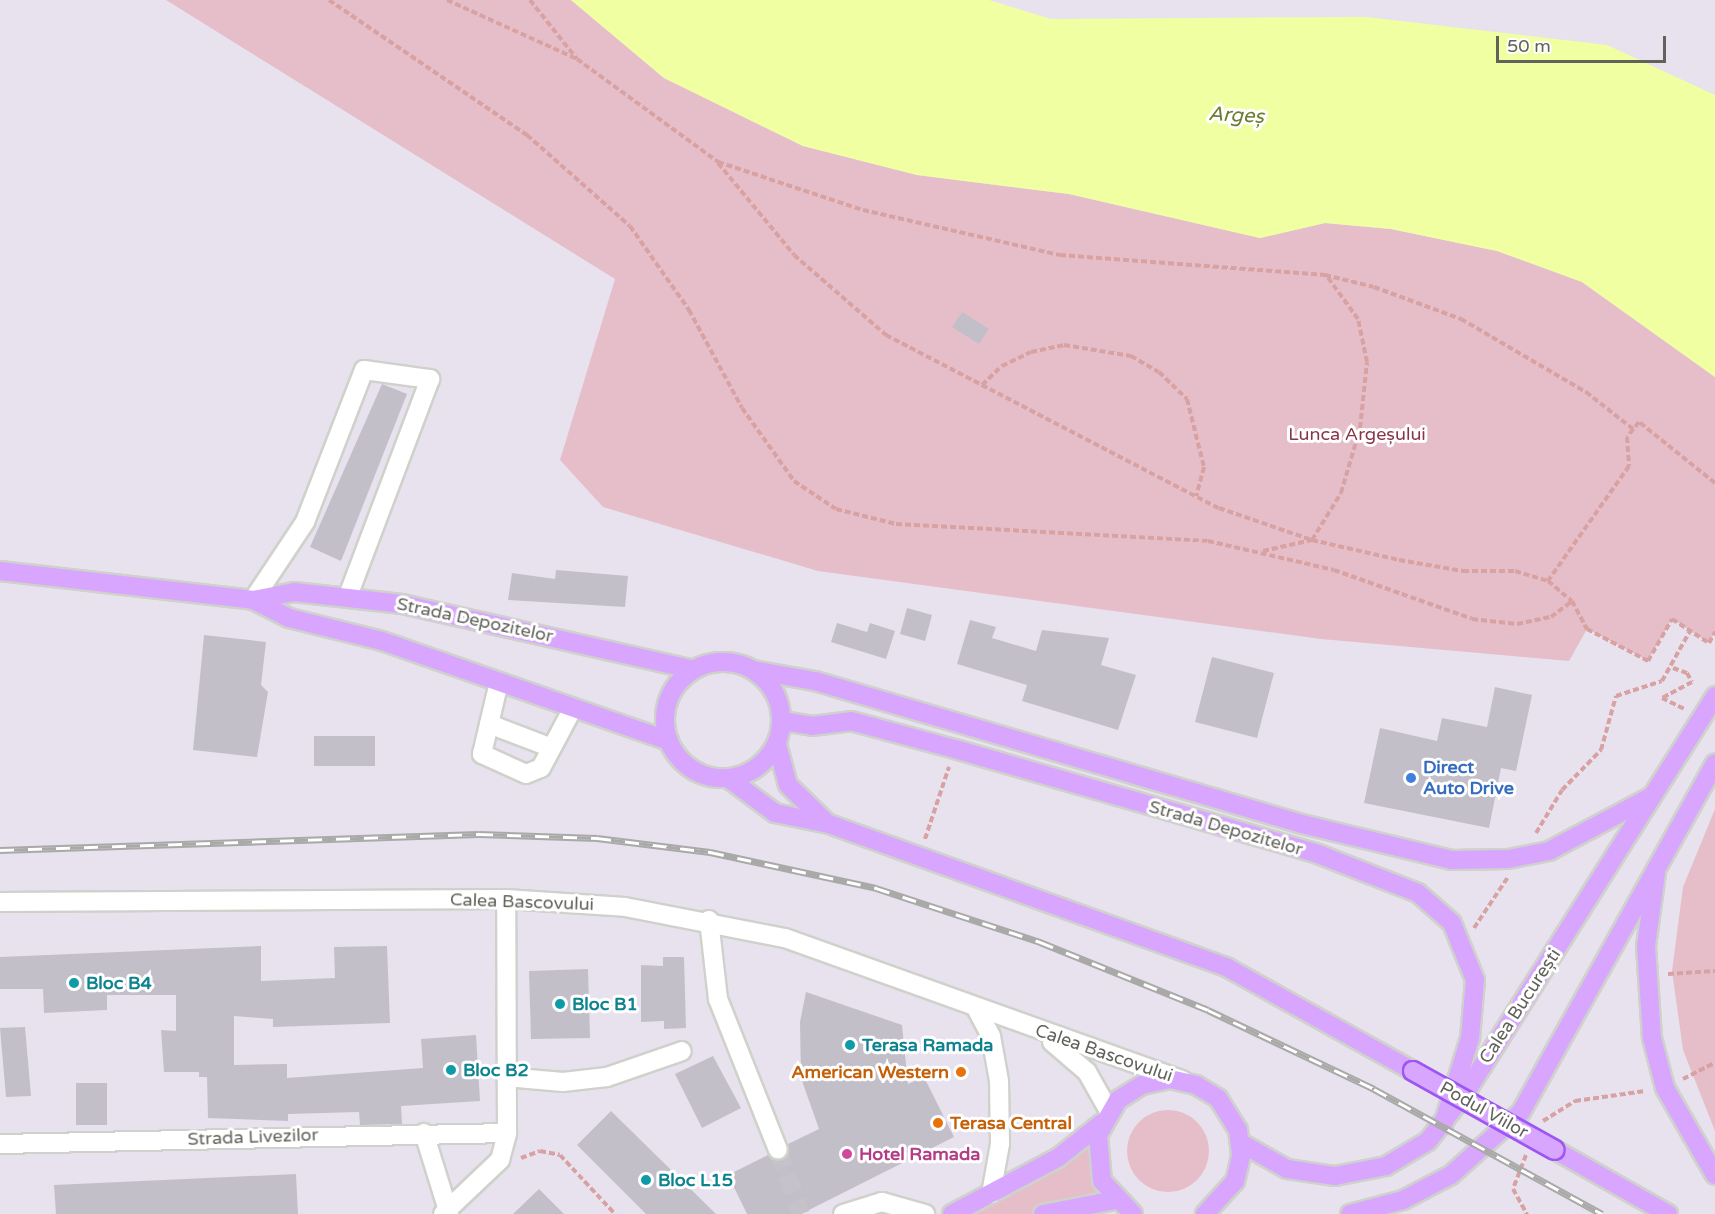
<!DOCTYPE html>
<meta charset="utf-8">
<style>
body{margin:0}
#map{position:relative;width:1715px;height:1214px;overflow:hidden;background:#e8e2ee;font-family:"Varela Round",sans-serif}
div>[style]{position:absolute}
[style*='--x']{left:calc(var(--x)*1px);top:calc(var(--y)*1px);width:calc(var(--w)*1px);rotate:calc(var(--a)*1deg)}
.green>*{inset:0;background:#e6bec9}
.round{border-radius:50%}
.water>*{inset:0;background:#f0ffa1}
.building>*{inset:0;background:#c3bfc9}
.minor-tunnel>*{height:18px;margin-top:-9px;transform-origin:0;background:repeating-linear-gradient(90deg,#c6c2c9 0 18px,transparent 0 27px)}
.path>*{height:4px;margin-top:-2px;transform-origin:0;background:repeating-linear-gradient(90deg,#d8a1a2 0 6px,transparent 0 9px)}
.roads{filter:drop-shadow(2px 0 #cfd2cb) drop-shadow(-2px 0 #cfd2cb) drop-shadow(0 2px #cfd2cb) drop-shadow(0 -2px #cfd2cb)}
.minor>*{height:18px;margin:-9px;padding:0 9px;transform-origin:9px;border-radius:9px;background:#fff}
.major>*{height:18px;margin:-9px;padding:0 9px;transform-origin:9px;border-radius:9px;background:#d8a6ff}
.major>.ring{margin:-9px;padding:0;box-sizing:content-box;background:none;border:18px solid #d8a6ff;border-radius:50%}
.rail>*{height:7px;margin-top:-3.5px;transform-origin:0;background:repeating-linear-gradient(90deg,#fff 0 14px,#a9aaa7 0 28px);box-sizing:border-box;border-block:2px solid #a9aaa7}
.bridges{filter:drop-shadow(2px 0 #9c56f3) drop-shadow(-2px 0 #9c56f3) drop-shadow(0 2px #9c56f3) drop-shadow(0 -2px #9c56f3)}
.major-bridge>*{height:18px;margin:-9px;padding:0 9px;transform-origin:9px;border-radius:9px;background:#d8a6ff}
.dots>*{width:16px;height:16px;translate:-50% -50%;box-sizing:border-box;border:3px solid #fff;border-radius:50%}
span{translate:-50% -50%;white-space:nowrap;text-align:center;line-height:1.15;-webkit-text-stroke:6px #fff;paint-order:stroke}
.park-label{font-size:18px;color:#883548}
.street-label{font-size:18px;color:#61635b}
.shop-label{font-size:18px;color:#366cbe;font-weight:700}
.left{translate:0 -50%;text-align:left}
.culture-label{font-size:18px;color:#0d838f;font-weight:700}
.food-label{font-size:18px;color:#c56008;font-weight:700}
.right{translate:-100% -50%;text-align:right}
.hotel-label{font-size:18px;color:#b23c85;font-weight:700}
.water-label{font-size:20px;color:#6a7c2e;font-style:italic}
.scale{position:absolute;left:1496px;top:36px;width:170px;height:27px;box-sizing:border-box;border:3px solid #61635b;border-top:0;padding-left:8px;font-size:18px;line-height:21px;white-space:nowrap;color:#61635b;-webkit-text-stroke:4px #fff;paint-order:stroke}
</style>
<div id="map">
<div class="green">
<div style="clip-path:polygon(166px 0,571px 0,664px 78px,803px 146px,917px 175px,1069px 194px,1260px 238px,1325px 223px,1391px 229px,1497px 251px,1582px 282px,1715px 377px,1715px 632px,1709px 643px,1672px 619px,1648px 661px,1587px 629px,1569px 661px,1321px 639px,818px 571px,603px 507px,560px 460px,615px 279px)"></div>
<div style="clip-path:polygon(1715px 809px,1715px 1131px,1683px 1050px,1672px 971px,1683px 887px)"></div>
<div class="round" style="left:1127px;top:1110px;width:82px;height:82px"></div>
<div style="clip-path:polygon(1102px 1123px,1097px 1161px,1115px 1200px,1043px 1214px,952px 1214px)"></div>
</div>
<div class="water">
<div style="clip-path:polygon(571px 0,989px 0,1051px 19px,1366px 17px,1607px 45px,1715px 95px,1715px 377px,1582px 282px,1497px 251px,1391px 229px,1325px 223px,1260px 238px,1069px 194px,917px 175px,803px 146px,664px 78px)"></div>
</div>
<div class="building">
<div style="clip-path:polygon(962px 312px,989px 329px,979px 344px,952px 327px)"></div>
<div style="clip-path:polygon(382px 384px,407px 394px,341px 561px,310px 547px)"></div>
<div style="clip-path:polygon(556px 570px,628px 576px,625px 607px,508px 600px,512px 573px,555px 579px)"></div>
<div style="clip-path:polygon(907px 608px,932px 615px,925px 641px,900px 634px)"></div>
<div style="clip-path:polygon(970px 620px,996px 627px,992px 638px,1036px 651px,1042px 630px,1109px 638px,1101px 665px,1136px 675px,1118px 730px,1022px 701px,1027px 685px,957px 664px)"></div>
<div style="clip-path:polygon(837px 623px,867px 632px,870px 623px,895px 631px,886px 659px,831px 642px)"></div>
<div style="clip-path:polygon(204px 635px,266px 642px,261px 685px,268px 692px,257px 757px,193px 750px)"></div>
<div style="clip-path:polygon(1212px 657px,1274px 673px,1257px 738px,1195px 722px)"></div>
<div style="clip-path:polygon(1495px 687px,1532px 695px,1516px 771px,1501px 768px,1489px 828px,1364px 803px,1380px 728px,1437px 741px,1442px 718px,1487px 727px)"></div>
<div style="clip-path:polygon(314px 736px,375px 736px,375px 766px,314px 766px)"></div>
<div style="clip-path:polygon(261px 946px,261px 981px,335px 978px,334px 947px,387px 946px,390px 1023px,273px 1027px,273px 1019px,234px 1016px,234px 1065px,287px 1064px,287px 1078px,423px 1068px,421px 1039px,476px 1035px,480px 1101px,401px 1106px,402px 1124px,360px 1125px,359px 1112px,288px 1114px,288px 1121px,208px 1118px,207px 1077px,199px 1077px,199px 1072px,164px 1072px,161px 1030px,176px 1031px,176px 995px,107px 995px,107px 1010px,44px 1013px,43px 989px,0 989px,0 957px)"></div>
<div style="clip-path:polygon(663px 957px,684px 957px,686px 1028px,664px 1029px,664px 1021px,641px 1022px,641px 965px,663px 966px)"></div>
<div style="clip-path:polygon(588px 969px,590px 1038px,531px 1039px,529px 971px)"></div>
<div style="clip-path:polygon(806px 992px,902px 1025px,908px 1084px,924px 1077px,954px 1137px,801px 1214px,747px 1214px,728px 1175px,768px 1155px,783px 1160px,788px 1144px,819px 1129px,801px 1078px,800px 1022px)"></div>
<div style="clip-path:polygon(25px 1027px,31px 1096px,6px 1097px,0 1028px)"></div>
<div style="clip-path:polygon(713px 1056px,741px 1108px,702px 1128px,675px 1074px)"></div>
<div style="clip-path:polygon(76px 1083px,107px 1083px,107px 1125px,76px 1125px)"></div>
<div style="clip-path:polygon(611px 1111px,716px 1214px,646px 1214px,577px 1145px)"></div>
<div style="clip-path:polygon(296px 1174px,298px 1214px,56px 1214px,54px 1185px)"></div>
<div style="clip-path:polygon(539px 1189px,564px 1214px,513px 1214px)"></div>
</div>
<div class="minor-tunnel">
<div style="--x:778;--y:1150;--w:68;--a:70.2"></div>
</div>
<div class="path">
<div style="--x:329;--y:0;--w:240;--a:34.3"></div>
<div style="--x:527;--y:135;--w:137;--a:41.5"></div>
<div style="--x:630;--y:226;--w:103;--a:54.9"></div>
<div style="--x:689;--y:310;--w:111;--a:61.6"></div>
<div style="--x:742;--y:408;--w:90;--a:54.5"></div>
<div style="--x:794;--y:481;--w:50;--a:33.7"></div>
<div style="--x:836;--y:509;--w:62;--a:14"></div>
<div style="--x:896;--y:524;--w:312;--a:3.1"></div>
<div style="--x:1208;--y:541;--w:129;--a:13"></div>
<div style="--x:1334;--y:570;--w:146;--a:19.5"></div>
<div style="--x:1472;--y:619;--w:45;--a:6.3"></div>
<div style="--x:1517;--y:624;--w:35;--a:-12"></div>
<div style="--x:1551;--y:617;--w:26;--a:-37"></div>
<div style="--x:447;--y:0;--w:141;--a:24.4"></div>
<div style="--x:530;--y:0;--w:75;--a:51.5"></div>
<div style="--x:577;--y:59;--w:175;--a:36.1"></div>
<div style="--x:718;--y:162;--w:153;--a:18.3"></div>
<div style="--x:863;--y:210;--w:202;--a:12.9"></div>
<div style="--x:1060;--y:255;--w:266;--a:4.3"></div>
<div style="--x:1325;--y:275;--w:50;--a:13.8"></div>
<div style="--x:1374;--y:287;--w:93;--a:20.2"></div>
<div style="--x:1461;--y:319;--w:145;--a:30.3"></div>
<div style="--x:1586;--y:392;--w:60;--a:38.2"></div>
<div style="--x:718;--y:163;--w:119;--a:50.4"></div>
<div style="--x:794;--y:255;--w:122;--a:41"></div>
<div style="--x:886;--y:335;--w:375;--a:27.5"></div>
<div style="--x:1219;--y:508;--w:98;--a:19"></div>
<div style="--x:1312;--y:540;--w:89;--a:12.9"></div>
<div style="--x:1399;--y:560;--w:65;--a:9.8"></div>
<div style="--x:1463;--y:571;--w:52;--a:0"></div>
<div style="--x:1515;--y:571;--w:34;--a:17"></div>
<div style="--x:982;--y:385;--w:28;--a:-44"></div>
<div style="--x:1002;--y:366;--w:32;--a:-26"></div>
<div style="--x:1031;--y:352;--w:34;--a:-12"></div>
<div style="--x:1064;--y:345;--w:68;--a:9.3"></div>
<div style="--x:1131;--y:356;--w:32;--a:30"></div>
<div style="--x:1159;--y:372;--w:39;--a:44"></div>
<div style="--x:1187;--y:399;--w:70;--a:76"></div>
<div style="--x:1204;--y:467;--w:30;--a:105"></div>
<div style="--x:1715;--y:483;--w:97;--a:-141.2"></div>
<div style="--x:1639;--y:422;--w:19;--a:129"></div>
<div style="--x:1627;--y:437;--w:29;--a:86"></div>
<div style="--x:1629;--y:466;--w:141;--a:125.2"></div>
<div style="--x:1548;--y:581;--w:31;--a:40"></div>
<div style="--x:1572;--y:601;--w:32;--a:62"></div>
<div style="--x:1587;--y:629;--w:69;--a:27.7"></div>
<div style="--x:1648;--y:661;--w:48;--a:-60.3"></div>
<div style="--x:1672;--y:619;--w:44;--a:33"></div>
<div style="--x:1709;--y:643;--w:13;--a:-61"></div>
<div style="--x:1263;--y:551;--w:50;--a:-12.7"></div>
<div style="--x:1312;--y:540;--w:55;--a:-58.3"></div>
<div style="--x:1341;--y:493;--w:68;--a:-73.7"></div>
<div style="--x:1360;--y:428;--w:66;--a:-83.9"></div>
<div style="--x:1367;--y:362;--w:44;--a:-101.8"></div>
<div style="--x:1358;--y:319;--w:54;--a:-126"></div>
<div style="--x:1673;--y:668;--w:15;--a:20"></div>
<div style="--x:1687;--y:673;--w:10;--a:61"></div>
<div style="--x:1692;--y:682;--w:34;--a:152"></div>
<div style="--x:1662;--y:698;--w:25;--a:26"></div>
<div style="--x:1536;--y:833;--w:50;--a:-58.8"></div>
<div style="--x:1562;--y:790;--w:56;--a:-45.7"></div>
<div style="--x:1601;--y:750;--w:56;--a:-74.5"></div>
<div style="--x:1616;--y:696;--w:48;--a:-18.1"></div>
<div style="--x:1662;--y:681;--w:57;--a:-60.8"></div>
<div style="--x:925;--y:839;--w:76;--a:-71.6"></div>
<div style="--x:1474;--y:928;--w:61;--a:-56.3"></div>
<div style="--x:1668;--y:974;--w:47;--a:-3.7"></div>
<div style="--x:1683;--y:1079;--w:36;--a:-27"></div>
<div style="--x:1543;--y:1121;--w:38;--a:-32"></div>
<div style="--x:1575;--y:1101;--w:71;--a:-8.1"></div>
<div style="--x:1526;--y:1155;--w:36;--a:111"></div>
<div style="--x:1513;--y:1189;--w:29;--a:61"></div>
<div style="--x:521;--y:1158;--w:20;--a:-20"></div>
<div style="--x:540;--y:1151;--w:20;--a:11"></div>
<div style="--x:560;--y:1155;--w:81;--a:47"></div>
</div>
<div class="roads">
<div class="minor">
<div style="--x:253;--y:600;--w:94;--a:-56.3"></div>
<div style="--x:305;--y:522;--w:163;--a:-68.8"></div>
<div style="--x:364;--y:370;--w:67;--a:7.8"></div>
<div style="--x:430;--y:379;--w:232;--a:110.7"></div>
<div style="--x:499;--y:682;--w:74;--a:103.3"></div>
<div style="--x:482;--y:754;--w:48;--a:24.4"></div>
<div style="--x:526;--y:774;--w:16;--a:-22"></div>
<div style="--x:541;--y:768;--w:68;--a:-61.9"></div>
<div style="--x:489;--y:724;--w:67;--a:20.9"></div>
<div style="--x:0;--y:902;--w:506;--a:-0.34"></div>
<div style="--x:506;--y:899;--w:119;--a:3.8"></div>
<div style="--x:625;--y:907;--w:163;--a:11"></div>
<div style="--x:785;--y:938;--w:422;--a:19.7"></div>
<div style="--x:709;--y:920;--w:80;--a:83.5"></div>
<div style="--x:718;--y:999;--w:162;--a:68.3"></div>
<div style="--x:976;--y:1008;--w:32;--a:62"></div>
<div style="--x:991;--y:1036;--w:46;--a:79.9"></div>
<div style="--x:999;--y:1081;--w:63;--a:89.1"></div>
<div style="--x:1000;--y:1144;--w:51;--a:100.2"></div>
<div style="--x:1052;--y:1042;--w:46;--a:40.6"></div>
<div style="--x:1087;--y:1072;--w:45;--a:60.6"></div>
<div style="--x:506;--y:1077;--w:57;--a:5"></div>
<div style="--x:563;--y:1082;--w:44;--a:-6.5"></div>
<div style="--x:607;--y:1077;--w:79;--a:-19.1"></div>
<div style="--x:424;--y:1133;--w:85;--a:72.8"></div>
<div style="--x:0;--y:1144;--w:507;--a:-1.24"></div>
<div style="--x:443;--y:1214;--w:79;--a:-43.5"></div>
<div style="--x:500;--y:1160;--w:28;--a:-75"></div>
<div style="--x:507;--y:1133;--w:234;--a:-90.2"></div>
<div style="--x:843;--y:1214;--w:41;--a:-17.1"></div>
<div style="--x:882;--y:1202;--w:45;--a:15.6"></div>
</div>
<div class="major">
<div style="--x:0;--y:571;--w:255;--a:6.5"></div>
<div style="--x:253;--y:600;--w:42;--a:-11"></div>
<div style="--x:294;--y:592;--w:109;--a:6.3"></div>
<div style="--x:402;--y:604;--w:299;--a:12.7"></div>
<div style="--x:253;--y:600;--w:40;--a:26.6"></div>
<div style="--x:289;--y:618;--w:96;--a:13.9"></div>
<div style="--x:382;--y:641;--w:304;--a:19.2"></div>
<div class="ring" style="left:665px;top:662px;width:98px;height:98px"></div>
<div style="--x:753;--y:670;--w:63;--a:10.1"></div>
<div style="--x:815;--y:681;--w:508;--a:16.36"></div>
<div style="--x:1302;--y:824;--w:154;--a:13.5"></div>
<div style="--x:1452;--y:860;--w:56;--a:-1"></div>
<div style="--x:1508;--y:859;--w:42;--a:-11"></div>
<div style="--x:1549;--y:851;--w:115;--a:-28.1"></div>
<div style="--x:782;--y:721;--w:30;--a:9"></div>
<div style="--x:812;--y:726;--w:39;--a:-7"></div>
<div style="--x:851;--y:721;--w:108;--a:15.1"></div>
<div style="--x:955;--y:749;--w:378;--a:16.1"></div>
<div style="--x:1318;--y:854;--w:107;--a:21.3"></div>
<div style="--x:1418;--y:893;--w:45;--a:41.4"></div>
<div style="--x:1452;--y:923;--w:61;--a:68"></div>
<div style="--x:1475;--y:980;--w:58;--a:94.9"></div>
<div style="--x:1470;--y:1038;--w:91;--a:107.2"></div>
<div style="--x:777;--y:744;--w:42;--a:75"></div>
<div style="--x:788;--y:785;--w:54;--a:44.3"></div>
<div style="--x:728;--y:778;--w:59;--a:36.7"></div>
<div style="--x:775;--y:813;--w:55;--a:11.5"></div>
<div style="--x:829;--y:824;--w:424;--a:19.8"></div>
<div style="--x:1228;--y:968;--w:212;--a:29.1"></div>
<div style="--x:1656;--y:873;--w:74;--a:97.8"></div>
<div style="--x:1646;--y:946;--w:92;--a:86.3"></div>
<div style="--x:1652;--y:1038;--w:52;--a:75.4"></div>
<div style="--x:1665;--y:1088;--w:100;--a:60.1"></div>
<div style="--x:1241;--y:1143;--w:53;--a:29.5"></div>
<div style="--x:1287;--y:1169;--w:49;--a:8.3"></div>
<div style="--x:1335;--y:1176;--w:52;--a:-11.1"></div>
<div style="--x:1386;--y:1166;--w:49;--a:-30.8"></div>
<div style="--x:1428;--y:1141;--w:62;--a:-52.2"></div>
<div style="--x:1466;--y:1092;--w:468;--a:-57.8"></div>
<div style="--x:1555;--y:1150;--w:130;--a:29.5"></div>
<div style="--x:952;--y:1214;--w:121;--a:-28"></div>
<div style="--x:1059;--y:1157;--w:55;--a:-38.3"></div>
<div style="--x:1043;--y:1214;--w:73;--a:-11"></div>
<div style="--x:1133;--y:1214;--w:45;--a:-133.2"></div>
<div style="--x:1102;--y:1181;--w:46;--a:-95"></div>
<div style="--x:1098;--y:1135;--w:40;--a:-60.3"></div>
<div style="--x:1118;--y:1100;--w:28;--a:-32"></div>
<div style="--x:1142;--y:1085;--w:29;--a:-12"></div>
<div style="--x:1170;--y:1079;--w:27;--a:13"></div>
<div style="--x:1196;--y:1085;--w:26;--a:31"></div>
<div style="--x:1218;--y:1098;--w:38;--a:58"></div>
<div style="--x:1238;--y:1130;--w:26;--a:83"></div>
<div style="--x:1241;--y:1156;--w:26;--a:103"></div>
<div style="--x:1235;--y:1181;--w:45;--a:132.3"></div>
<div style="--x:1350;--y:1214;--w:55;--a:-14.8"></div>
<div style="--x:1403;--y:1200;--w:54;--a:-27.5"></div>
<div style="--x:1451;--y:1175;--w:94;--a:-42"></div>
<div style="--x:1521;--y:1112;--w:399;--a:-60.9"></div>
</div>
</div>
<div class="rail">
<div style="--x:0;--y:850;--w:479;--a:-1.9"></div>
<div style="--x:479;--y:834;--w:118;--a:1.9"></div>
<div style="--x:597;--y:838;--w:114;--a:7.1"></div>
<div style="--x:710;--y:852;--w:170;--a:12.2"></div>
<div style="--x:876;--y:888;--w:173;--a:18.2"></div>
<div style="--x:1040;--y:942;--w:181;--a:22"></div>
<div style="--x:1208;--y:1010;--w:184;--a:25.4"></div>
<div style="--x:1374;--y:1089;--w:260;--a:28.7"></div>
</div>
<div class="bridges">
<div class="major-bridge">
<div style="--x:1413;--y:1071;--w:162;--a:29.1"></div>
</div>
</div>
<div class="dots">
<div style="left:1411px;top:778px;background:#3f7fe0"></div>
<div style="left:74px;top:983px;background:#0f9aa8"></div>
<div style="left:560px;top:1004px;background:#0f9aa8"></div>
<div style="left:850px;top:1045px;background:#0f9aa8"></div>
<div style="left:451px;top:1070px;background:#0f9aa8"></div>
<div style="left:961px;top:1072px;background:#e8710a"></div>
<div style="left:938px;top:1123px;background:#e8710a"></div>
<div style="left:847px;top:1154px;background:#d1479c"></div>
<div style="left:646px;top:1180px;background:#0f9aa8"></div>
</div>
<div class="park-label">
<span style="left:1357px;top:434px">Lunca Argeșului</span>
</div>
<div class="street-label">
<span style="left:475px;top:620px;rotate:12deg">Strada Depozitelor</span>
<span style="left:1226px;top:828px;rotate:16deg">Strada Depozitelor</span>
<span style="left:522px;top:902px;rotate:2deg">Calea Bascovului</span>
<span style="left:1520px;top:1006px;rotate:-57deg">Calea București</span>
<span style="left:1104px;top:1053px;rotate:19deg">Calea Bascovului</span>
<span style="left:1484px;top:1110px;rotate:29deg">Podul Viilor</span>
<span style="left:253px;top:1137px;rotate:-2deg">Strada Livezilor</span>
</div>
<div class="shop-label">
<span class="left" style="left:1423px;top:778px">Direct<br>Auto Drive</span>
</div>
<div class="culture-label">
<span class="left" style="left:86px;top:983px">Bloc B4</span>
<span class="left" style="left:572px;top:1004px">Bloc B1</span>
<span class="left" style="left:862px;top:1045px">Terasa Ramada</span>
<span class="left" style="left:463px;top:1070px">Bloc B2</span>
<span class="left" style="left:658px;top:1180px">Bloc L15</span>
</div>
<div class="food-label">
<span class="right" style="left:949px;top:1072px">American Western</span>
<span class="left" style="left:950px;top:1123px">Terasa Central</span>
</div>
<div class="hotel-label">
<span class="left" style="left:859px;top:1154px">Hotel Ramada</span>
</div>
<div class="water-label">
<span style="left:1236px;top:116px;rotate:3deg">Argeș</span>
</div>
<div class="scale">50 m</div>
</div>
